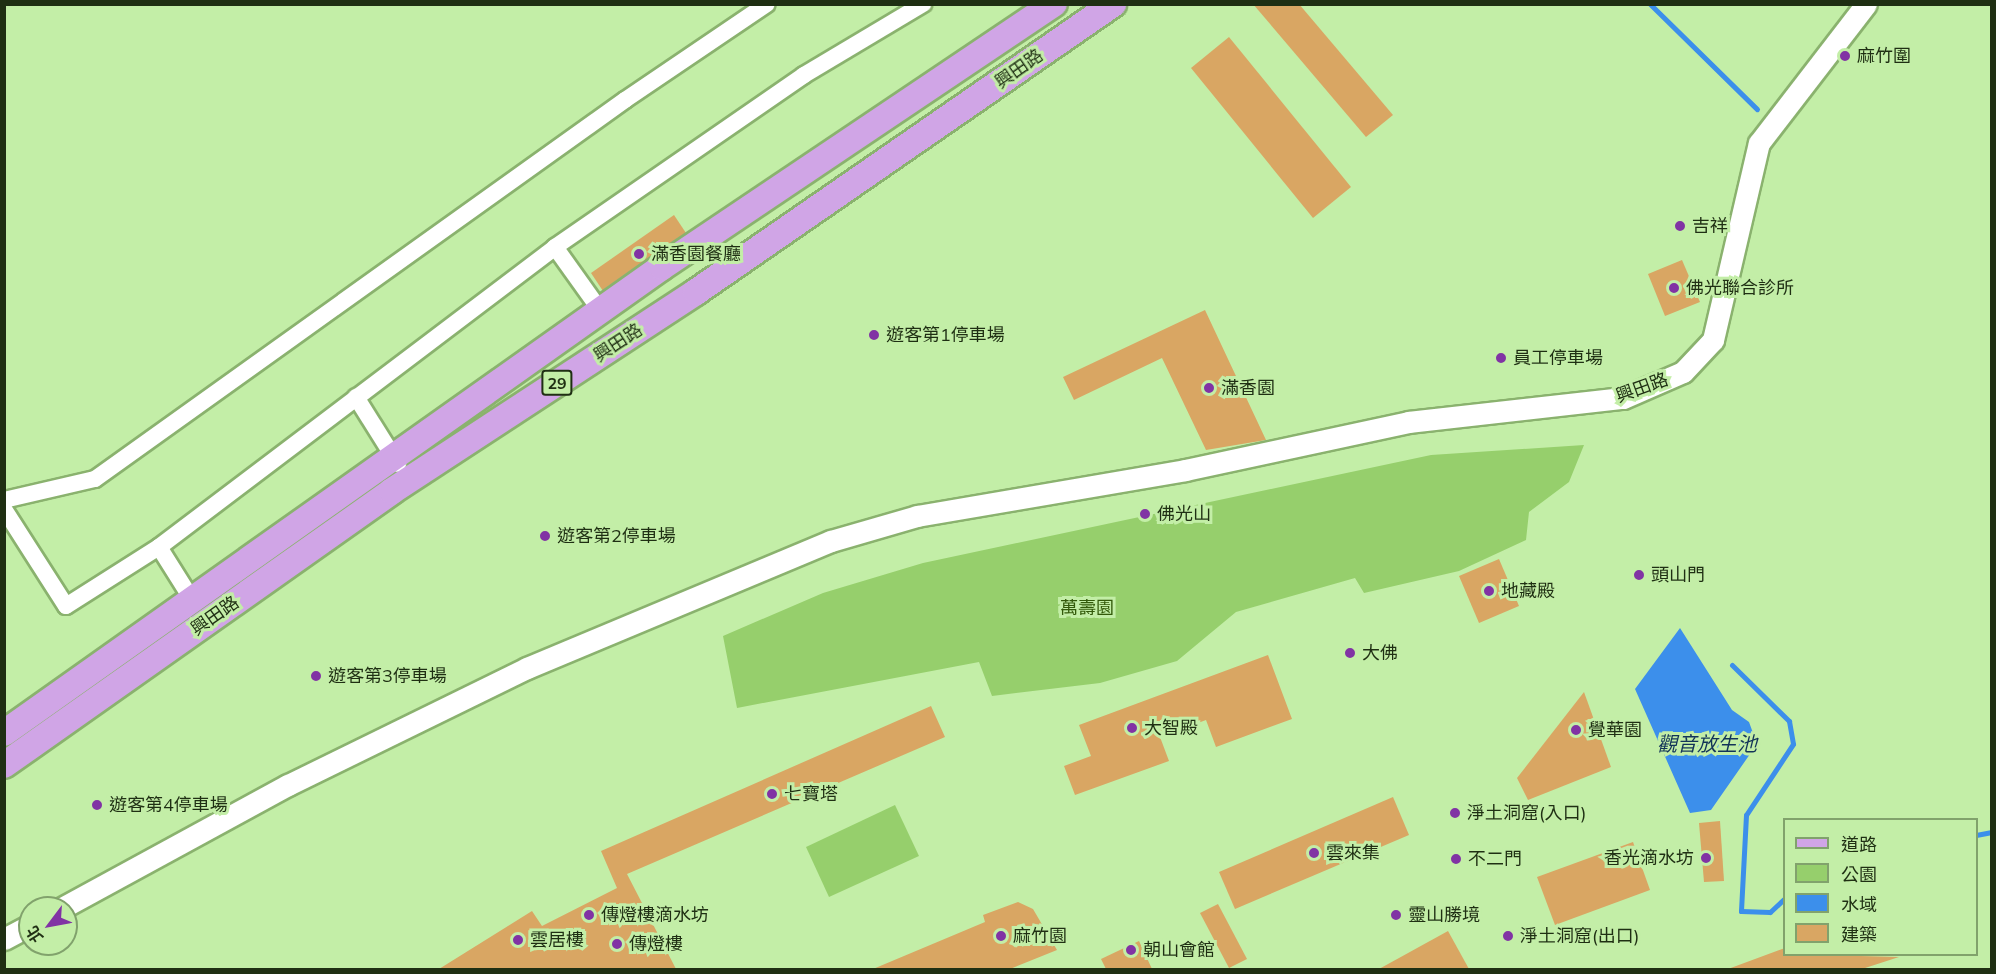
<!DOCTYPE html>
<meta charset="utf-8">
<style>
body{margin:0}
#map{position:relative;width:1996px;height:974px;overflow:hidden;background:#c3eea7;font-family:Mulish,"Noto Sans TC",sans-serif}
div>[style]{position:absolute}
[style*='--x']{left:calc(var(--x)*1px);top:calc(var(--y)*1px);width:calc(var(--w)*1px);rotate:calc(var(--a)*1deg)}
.green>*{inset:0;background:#96cf6c}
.water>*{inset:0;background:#3c8feb}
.stream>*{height:5px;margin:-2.5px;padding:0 2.5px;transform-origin:2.5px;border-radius:2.5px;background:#3c8feb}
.building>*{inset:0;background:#d9a663}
.roads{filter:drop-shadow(2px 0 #8ab26e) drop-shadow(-2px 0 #8ab26e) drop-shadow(0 2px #8ab26e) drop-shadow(0 -2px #8ab26e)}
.minor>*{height:16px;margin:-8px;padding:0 8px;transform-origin:8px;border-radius:8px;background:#fff}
.tertiary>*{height:21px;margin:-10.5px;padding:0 10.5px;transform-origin:10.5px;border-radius:10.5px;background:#fff}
.primary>*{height:26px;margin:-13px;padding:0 13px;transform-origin:13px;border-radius:13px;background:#d0a5e6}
.dots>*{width:16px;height:16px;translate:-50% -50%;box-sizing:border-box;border:3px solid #c3eea7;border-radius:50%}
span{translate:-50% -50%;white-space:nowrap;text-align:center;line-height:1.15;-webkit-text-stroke:6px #c3eea7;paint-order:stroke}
.shield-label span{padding:2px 4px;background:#c3eea7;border:2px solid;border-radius:4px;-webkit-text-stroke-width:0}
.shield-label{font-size:16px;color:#1f2f13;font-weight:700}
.poi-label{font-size:18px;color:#1f2f13}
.left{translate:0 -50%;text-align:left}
.right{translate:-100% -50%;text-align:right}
.street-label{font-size:18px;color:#1f2f13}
.park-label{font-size:18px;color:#335a0a}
.water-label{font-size:20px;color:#123358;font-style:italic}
.frame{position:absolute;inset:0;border:6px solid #1f2f13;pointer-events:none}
.legend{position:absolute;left:1783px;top:818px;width:195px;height:138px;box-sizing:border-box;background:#c3eea7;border:2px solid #81a26c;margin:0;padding:8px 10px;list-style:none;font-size:18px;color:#1f2f13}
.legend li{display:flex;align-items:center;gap:12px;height:30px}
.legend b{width:30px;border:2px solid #81a26c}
.north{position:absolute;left:18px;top:896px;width:60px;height:60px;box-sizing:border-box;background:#c3eea7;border:2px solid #81a26c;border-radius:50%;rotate:238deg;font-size:16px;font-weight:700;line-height:24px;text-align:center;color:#1f2f13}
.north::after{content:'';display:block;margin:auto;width:21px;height:27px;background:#8133a4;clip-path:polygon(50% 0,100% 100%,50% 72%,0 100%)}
</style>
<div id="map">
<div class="green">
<div style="clip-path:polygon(1584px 445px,1569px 482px,1529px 512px,1526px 540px,1459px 571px,1364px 593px,1355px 578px,1236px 612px,1177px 661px,1100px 683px,992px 696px,979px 662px,737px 708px,723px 636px,823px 593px,923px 563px,1431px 455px)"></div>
<div style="clip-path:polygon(895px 805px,919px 856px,829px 897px,806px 847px)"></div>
</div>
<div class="water">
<div style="clip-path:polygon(1680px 628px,1732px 710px,1749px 722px,1757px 744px,1711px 810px,1690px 813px,1635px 689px)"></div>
</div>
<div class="stream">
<div style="--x:1650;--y:4;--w:150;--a:44.5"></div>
<div style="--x:1732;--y:665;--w:80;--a:44.5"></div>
<div style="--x:1789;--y:721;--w:23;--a:80"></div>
<div style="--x:1793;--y:744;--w:85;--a:123.5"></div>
<div style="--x:1746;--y:815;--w:96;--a:93"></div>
<div style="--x:1741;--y:911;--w:29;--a:2"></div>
<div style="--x:1770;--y:912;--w:19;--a:-43"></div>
<div style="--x:1976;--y:835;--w:16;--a:-11"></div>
</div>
<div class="building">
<div style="clip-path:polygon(1253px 4px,1299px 4px,1393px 115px,1366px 137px)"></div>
<div style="clip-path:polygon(1229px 37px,1351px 187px,1313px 218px,1191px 68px)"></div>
<div style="clip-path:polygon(674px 215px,686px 233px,603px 291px,591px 273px)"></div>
<div style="clip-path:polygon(1682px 260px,1700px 302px,1665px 316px,1648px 274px)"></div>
<div style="clip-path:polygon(1205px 310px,1266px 440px,1206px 450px,1162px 358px,1074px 400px,1063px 377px)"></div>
<div style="clip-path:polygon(1499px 559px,1519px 606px,1479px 623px,1459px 576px)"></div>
<div style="clip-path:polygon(1268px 655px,1292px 719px,1216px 747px,1206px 720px,1160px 737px,1169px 761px,1075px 795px,1064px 766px,1091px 756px,1079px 725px)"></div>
<div style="clip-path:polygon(1584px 692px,1611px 767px,1528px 800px,1517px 778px)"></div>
<div style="clip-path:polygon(931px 706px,945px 737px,627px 874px,676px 969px,439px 969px,532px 911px,542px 926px,617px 888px,601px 851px)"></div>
<div style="clip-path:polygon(1393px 797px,1409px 835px,1235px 909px,1219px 872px)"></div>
<div style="clip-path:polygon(1720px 821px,1724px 881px,1704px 882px,1699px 823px)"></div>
<div style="clip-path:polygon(1633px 842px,1650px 890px,1555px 925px,1537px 877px)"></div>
<div style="clip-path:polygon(1018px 902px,1033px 909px,1057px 950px,1010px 969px,873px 969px,985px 922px,983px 915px)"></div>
<div style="clip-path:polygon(1218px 904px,1247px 959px,1229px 968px,1200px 913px)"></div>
<div style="clip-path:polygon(1448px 931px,1469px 969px,1379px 969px)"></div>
<div style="clip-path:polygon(1139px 941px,1152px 969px,1106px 969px,1101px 959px)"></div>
<div style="clip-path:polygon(1785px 948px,1785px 954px,1899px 957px,1862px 969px,1728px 969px)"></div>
</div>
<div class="roads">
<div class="minor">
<div style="--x:555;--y:247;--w:77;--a:54.5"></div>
<div style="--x:356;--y:397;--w:79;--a:57.9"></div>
<div style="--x:4;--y:500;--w:93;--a:-13"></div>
<div style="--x:95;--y:479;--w:652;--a:-35.57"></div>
<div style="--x:625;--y:100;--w:171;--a:-34.1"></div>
<div style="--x:4;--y:509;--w:115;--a:57.4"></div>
<div style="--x:66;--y:606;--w:110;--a:-32.4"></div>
<div style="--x:159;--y:547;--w:60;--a:57.9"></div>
<div style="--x:159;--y:547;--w:497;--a:-37.1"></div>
<div style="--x:555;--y:247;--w:303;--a:-34.6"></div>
<div style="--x:804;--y:75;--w:139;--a:-30.8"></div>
</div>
<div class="tertiary">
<div style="--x:62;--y:908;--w:257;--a:-28.6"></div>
<div style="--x:288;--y:785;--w:266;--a:-26.1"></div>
<div style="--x:527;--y:668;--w:329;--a:-22.7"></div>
<div style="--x:831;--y:541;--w:90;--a:-16.2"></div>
<div style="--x:917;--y:516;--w:272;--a:-9.7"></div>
<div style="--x:1185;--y:470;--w:228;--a:-12.1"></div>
<div style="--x:1408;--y:422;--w:216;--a:-6.4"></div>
<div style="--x:1623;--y:398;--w:65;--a:-23.4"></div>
<div style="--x:1683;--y:372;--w:44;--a:-46.8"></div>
<div style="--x:1713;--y:340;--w:202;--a:-76.9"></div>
<div style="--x:1759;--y:143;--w:175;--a:-52.4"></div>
<div style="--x:4;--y:939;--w:30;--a:-28"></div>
</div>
<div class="primary">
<div style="--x:4;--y:733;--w:806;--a:-35.31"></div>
<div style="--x:662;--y:267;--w:472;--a:-33.9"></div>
<div style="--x:4;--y:765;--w:475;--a:-35.2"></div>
<div style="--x:392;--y:491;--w:363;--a:-33.2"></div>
<div style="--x:696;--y:292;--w:507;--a:-34.63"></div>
</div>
</div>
<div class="dots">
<div style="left:1845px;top:56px;background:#8133a4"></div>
<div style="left:1680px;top:226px;background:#8133a4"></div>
<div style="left:639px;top:254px;background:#8133a4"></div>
<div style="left:1674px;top:288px;background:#8133a4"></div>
<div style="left:874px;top:335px;background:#8133a4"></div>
<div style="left:1501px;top:358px;background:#8133a4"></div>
<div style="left:1209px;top:388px;background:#8133a4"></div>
<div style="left:1145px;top:514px;background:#8133a4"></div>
<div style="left:545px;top:536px;background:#8133a4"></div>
<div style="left:1639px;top:575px;background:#8133a4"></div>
<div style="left:1489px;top:591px;background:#8133a4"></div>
<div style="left:1350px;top:653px;background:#8133a4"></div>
<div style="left:316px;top:676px;background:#8133a4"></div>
<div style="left:1132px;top:728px;background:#8133a4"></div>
<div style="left:1576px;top:730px;background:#8133a4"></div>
<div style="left:772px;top:794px;background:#8133a4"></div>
<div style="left:97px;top:805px;background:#8133a4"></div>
<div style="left:1455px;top:813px;background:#8133a4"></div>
<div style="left:1314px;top:853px;background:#8133a4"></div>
<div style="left:1706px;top:858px;background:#8133a4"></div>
<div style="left:1456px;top:859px;background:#8133a4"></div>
<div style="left:589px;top:915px;background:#8133a4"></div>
<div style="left:1396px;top:915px;background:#8133a4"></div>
<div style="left:1001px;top:936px;background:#8133a4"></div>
<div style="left:1508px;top:936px;background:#8133a4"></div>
<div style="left:518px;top:940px;background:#8133a4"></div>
<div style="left:617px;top:944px;background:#8133a4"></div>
<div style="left:1131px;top:950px;background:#8133a4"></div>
</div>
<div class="shield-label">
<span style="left:557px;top:383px">29</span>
</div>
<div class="poi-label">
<span class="left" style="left:1857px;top:56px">麻竹圍</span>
<span class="left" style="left:1692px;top:226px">吉祥</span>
<span class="left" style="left:651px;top:254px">滿香園餐廳</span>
<span class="left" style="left:1686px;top:288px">佛光聯合診所</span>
<span class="left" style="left:886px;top:335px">遊客第1停車場</span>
<span class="left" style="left:1513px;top:358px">員工停車場</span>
<span class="left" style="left:1221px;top:388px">滿香園</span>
<span class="left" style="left:1157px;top:514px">佛光山</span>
<span class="left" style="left:557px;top:536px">遊客第2停車場</span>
<span class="left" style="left:1651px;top:575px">頭山門</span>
<span class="left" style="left:1501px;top:591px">地藏殿</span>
<span class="left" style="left:1362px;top:653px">大佛</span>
<span class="left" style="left:328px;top:676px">遊客第3停車場</span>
<span class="left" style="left:1144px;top:728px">大智殿</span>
<span class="left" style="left:1588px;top:730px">覺華園</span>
<span class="left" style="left:784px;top:794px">七寶塔</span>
<span class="left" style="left:109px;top:805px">遊客第4停車場</span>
<span class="left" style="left:1467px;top:813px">淨土洞窟(入口)</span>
<span class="left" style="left:1326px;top:853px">雲來集</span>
<span class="right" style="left:1694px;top:858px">香光滴水坊</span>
<span class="left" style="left:1468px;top:859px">不二門</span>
<span class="left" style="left:601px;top:915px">傳燈樓滴水坊</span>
<span class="left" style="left:1408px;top:915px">靈山勝境</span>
<span class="left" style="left:1013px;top:936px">麻竹園</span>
<span class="left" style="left:1520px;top:936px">淨土洞窟(出口)</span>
<span class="left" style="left:530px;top:940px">雲居樓</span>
<span class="left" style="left:629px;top:944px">傳燈樓</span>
<span class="left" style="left:1143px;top:950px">朝山會館</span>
</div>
<div class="street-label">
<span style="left:1019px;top:69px;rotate:-35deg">興田路</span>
<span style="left:618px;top:343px;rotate:-33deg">興田路</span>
<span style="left:1642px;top:388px;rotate:-20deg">興田路</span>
<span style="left:215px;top:616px;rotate:-35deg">興田路</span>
</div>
<div class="park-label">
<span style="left:1087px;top:608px">萬壽園</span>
</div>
<div class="water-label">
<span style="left:1707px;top:743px">觀音放生池</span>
</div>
<div class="frame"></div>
<ul class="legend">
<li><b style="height:8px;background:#d0a5e6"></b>道路</li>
<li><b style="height:16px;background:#96cf6c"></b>公園</li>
<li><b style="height:16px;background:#3c8feb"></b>水域</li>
<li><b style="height:16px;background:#d9a663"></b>建築</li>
</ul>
<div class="north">北</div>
</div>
